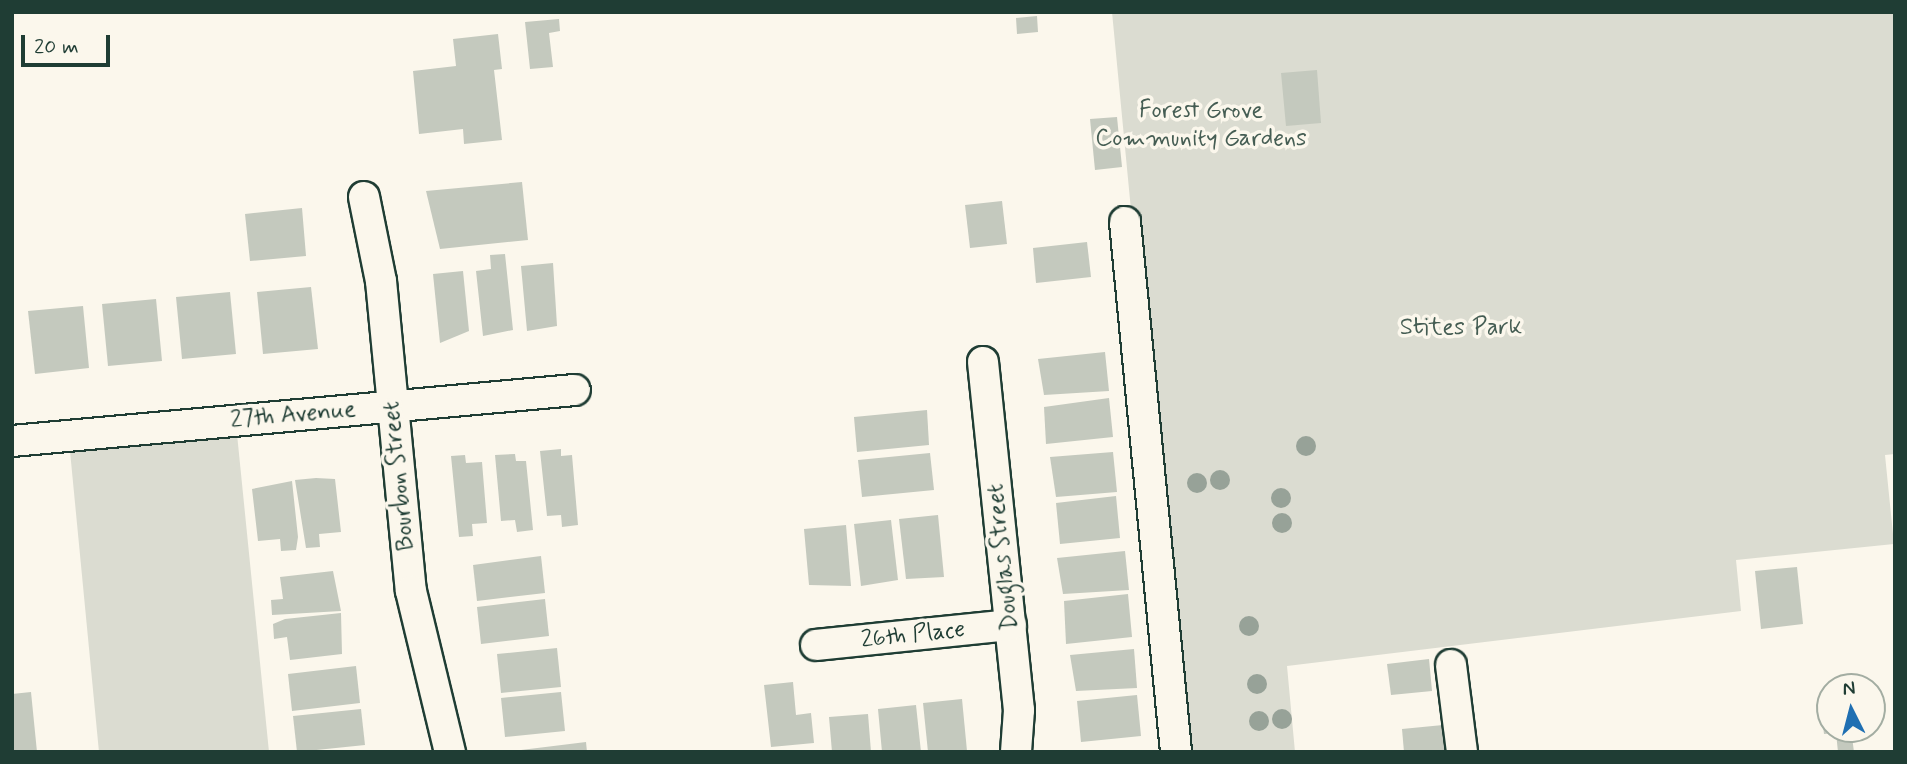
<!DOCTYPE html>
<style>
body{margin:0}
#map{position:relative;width:1907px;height:764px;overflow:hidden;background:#fbf7ec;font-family:Mynerve,sans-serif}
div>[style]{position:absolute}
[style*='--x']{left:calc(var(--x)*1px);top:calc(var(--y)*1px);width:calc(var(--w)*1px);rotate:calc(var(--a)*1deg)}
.green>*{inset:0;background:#dbdcd1}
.building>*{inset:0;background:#c4c9be}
.roads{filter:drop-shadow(2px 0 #1f3d34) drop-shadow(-2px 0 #1f3d34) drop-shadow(0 2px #1f3d34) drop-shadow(0 -2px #1f3d34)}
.minor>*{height:30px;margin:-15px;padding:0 15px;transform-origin:15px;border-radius:15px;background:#fbf7ec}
.trees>*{width:20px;height:20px;margin:-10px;border-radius:50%;background:#97a298}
span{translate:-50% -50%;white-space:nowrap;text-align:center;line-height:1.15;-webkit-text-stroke:7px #fbf7ec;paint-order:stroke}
.park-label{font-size:24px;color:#455d53}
.street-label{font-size:24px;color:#1f3d34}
.frame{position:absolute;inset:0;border:14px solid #1f3d34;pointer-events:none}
.north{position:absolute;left:1816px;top:673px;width:70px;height:70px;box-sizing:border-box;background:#fbf7ec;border:2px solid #a3ada2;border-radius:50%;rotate:354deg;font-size:19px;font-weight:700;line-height:28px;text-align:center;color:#1f3d34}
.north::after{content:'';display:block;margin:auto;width:24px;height:32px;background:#1f6fb2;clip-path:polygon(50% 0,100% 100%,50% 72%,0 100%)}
.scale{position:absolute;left:21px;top:35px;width:89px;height:32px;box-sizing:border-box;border:4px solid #1f3d34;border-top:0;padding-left:9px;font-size:21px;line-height:24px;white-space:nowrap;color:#1f3d34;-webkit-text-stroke:5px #fbf7ec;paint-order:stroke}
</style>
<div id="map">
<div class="green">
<div style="clip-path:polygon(1112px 12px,1895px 12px,1895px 454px,1885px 455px,1894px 544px,1736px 560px,1741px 611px,1287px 666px,1295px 752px,1183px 752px)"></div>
<div style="clip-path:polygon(237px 434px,269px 752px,99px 752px,70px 451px)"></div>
</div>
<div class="building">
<div style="clip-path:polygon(1037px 16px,1038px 32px,1017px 34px,1016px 18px)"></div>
<div style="clip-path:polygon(559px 19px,560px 31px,549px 33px,553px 67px,530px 69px,525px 22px)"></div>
<div style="clip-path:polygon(498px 34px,502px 69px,494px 70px,502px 140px,464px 144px,463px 129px,419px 134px,413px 71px,456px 66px,453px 39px)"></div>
<div style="clip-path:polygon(1317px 70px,1321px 123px,1286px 126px,1281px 73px)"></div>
<div style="clip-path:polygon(1117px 117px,1122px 167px,1095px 170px,1090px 119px)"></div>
<div style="clip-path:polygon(522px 182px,528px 240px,440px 249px,426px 191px)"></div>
<div style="clip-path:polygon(1002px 201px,1007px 244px,970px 248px,965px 205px)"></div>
<div style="clip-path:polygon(302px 208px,306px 256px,250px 261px,245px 214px)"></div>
<div style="clip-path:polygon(1087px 242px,1091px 277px,1036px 283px,1033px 248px)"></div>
<div style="clip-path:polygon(505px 254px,513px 330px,483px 336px,476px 271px,491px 269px,490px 255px)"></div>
<div style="clip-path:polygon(553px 263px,557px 326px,527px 331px,521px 266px)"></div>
<div style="clip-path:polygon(463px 271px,469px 331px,440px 343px,433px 274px)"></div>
<div style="clip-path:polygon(311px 287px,318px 349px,263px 354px,257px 292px)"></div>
<div style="clip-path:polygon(230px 292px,236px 354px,182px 359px,176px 297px)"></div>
<div style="clip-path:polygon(156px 299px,162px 361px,108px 366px,102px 304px)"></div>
<div style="clip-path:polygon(83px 306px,89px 368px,35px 374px,28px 311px)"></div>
<div style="clip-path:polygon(1105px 352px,1109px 391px,1044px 395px,1038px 359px)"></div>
<div style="clip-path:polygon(1109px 398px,1113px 437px,1046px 444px,1044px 407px)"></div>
<div style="clip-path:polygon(927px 410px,929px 445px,857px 452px,854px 417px)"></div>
<div style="clip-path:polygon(561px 449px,561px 456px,572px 455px,578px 525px,562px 527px,561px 515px,547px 516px,540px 451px)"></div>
<div style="clip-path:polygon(1113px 452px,1117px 492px,1056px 497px,1050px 457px)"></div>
<div style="clip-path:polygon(930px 453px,934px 490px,862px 497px,858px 460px)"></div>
<div style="clip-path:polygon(515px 454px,516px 461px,526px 461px,533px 530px,517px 532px,515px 520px,501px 521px,495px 455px)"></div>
<div style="clip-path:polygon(465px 455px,466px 463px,482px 462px,487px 523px,472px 524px,473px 536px,459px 537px,451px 456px)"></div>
<div style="clip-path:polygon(316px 478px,335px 479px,341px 532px,319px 534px,320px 547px,306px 548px,295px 480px)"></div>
<div style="clip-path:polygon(292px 481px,298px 537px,296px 550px,281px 551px,280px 539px,258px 541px,252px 489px)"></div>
<div style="clip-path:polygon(1116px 496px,1120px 538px,1060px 544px,1056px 503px)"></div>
<div style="clip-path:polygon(938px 515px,944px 577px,906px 579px,899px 519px)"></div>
<div style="clip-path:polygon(891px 520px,898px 580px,861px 586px,854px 524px)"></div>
<div style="clip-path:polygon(846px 525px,851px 586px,809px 585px,804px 529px)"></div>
<div style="clip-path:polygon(1125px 551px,1129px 590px,1063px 594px,1057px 558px)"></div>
<div style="clip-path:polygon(541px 556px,545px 593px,477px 601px,473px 565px)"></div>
<div style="clip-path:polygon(1797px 567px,1803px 624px,1761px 629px,1755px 571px)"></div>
<div style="clip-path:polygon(333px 571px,341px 611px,272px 615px,271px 600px,283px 599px,280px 577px)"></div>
<div style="clip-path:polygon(1128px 594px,1132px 637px,1066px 644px,1064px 601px)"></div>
<div style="clip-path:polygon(545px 599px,549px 636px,481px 644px,477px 607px)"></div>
<div style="clip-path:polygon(341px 613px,342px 654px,290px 660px,287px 637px,274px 639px,273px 624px,285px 619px)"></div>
<div style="clip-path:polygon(557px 648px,561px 687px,501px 693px,497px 654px)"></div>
<div style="clip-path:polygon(1134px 649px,1137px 688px,1076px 691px,1070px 655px)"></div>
<div style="clip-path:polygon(1429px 659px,1432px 691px,1391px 695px,1387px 664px)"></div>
<div style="clip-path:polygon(356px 666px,360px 703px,292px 711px,288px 674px)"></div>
<div style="clip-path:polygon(793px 682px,796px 715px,811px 713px,814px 743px,771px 747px,764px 685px)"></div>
<div style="clip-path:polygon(31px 692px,37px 752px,12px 752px,12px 694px)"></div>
<div style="clip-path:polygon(561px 692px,565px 731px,505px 737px,501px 698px)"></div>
<div style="clip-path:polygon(1137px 695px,1141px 736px,1081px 742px,1077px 701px)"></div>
<div style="clip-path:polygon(962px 699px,967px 751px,928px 752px,923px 703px)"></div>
<div style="clip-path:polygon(916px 705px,921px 752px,882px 752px,878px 709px)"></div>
<div style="clip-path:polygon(1830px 708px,1830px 729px,1851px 729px,1854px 752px,1838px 752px,1836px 733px,1824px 734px,1821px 709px)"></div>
<div style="clip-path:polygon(361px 709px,365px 745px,297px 752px,293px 716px)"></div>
<div style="clip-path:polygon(868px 714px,871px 752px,832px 752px,829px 717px)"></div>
<div style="clip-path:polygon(1443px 725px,1446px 752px,1404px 752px,1402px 729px)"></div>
<div style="clip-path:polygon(586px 742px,587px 752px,521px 752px,521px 750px)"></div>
</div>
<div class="roads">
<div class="minor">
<div style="--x:364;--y:197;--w:86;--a:78.6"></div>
<div style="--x:381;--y:281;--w:311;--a:84.5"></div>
<div style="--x:411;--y:591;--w:166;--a:76.4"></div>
<div style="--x:1125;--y:222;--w:532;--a:84.5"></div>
<div style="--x:983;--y:362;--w:350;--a:84.1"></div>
<div style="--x:1019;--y:710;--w:42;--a:94.1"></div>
<div style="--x:12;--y:441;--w:565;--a:-5.18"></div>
<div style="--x:816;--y:645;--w:196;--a:-5.9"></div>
<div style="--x:1451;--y:665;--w:88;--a:82.8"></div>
</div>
</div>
<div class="trees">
<div style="left:1306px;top:446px"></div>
<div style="left:1220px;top:480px"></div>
<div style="left:1197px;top:483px"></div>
<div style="left:1281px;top:498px"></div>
<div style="left:1282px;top:523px"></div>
<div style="left:1249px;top:626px"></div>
<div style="left:1257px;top:684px"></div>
<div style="left:1282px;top:719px"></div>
<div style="left:1259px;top:721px"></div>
</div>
<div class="park-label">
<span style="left:1201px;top:125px">Forest Grove<br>Community Gardens</span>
<span style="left:1461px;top:328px">Stites Park</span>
</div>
<div class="street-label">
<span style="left:293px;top:415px;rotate:-5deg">27th Avenue</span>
<span style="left:399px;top:476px;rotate:-96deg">Bourbon Street</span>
<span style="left:1003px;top:557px;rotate:-96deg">Douglas Street</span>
<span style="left:913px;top:635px;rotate:-6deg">26th Place</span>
</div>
<div class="frame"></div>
<div class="north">N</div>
<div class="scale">20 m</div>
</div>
